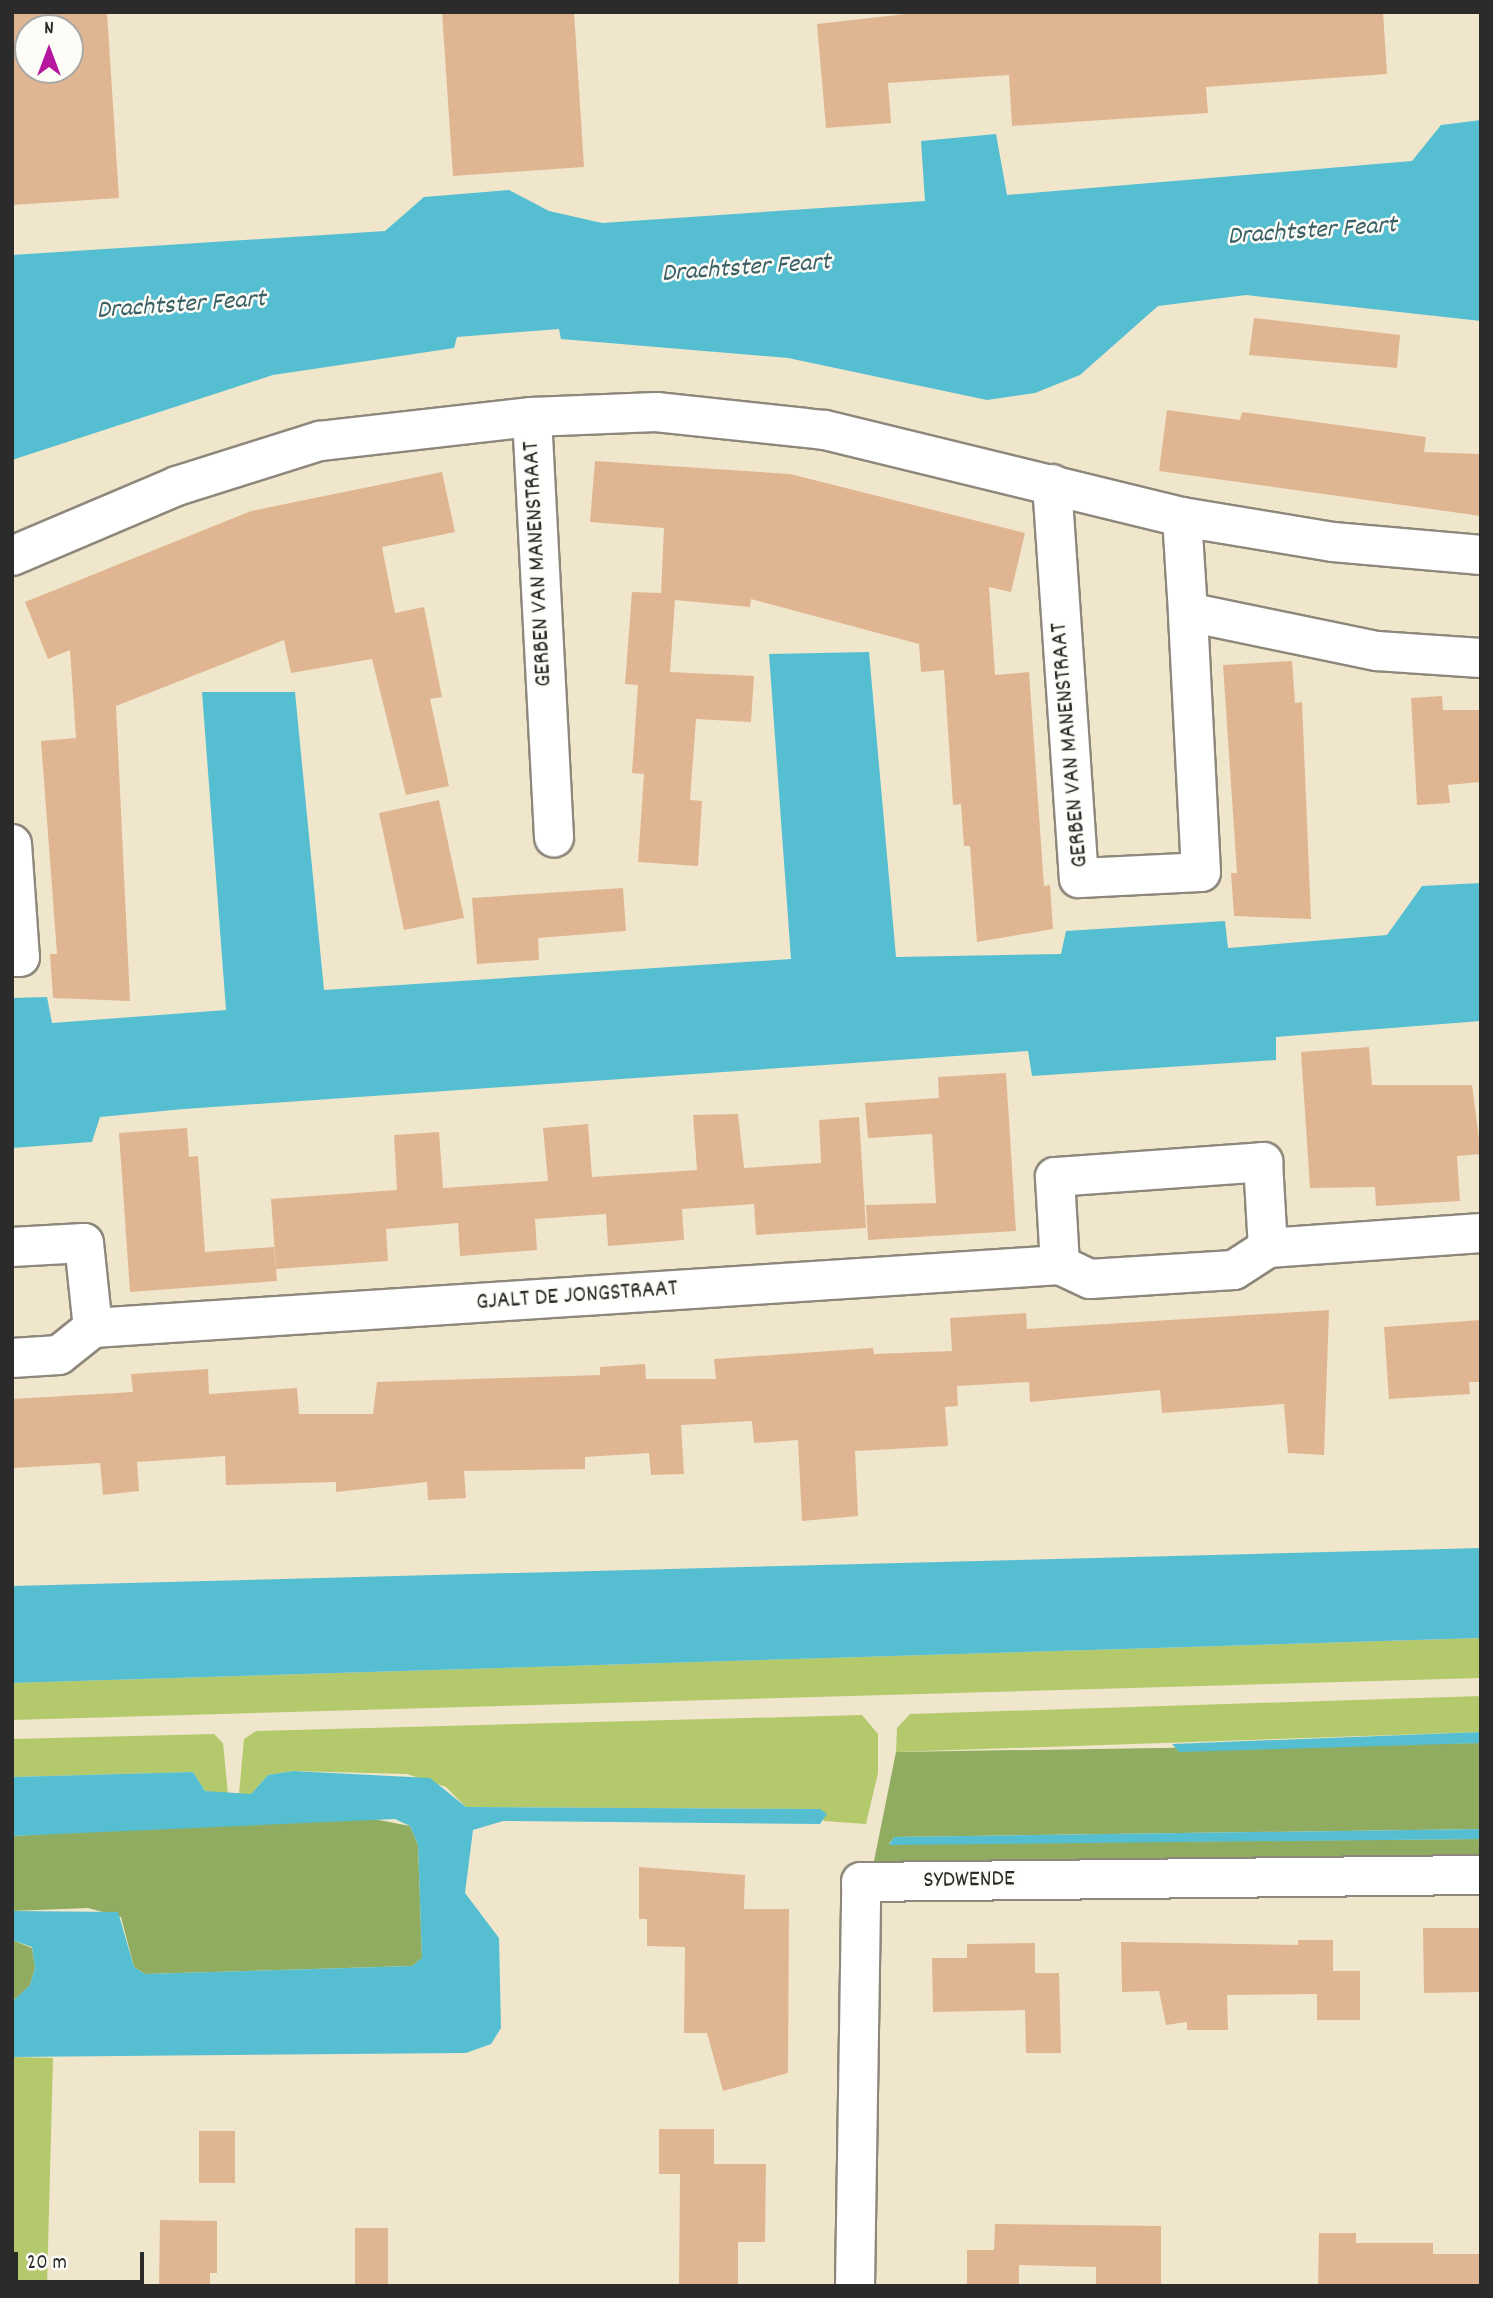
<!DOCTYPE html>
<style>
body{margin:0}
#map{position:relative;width:1493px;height:2298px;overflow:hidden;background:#f0e6cc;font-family:Dekko,sans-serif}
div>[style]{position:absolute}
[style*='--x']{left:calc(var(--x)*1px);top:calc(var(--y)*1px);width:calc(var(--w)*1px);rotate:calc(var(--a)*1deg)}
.green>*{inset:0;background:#b4c86c}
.forest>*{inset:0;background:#8fac60}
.water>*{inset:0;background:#55bfd1}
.building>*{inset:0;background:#e0b692}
.roads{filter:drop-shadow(2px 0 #8e887c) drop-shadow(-2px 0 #8e887c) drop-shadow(0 2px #8e887c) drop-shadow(0 -2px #8e887c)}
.minor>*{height:38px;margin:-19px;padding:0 19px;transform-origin:19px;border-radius:19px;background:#fff}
span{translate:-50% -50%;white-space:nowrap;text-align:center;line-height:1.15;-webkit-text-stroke:5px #fdfcf7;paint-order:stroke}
.street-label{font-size:24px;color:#2b2b2b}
.water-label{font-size:26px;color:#3a5f65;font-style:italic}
.frame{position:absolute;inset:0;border:14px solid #2b2b2b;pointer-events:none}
.north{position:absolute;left:14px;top:14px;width:70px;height:70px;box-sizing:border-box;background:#fdfcf7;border:2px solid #a9a8a5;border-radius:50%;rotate:0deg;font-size:19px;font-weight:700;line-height:28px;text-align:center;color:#2b2b2b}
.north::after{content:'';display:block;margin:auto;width:24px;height:32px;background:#b5179e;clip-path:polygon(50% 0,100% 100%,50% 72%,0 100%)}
.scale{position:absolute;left:14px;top:2252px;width:130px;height:32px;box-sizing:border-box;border:4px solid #2b2b2b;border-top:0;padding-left:9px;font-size:21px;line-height:24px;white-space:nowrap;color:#2b2b2b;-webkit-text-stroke:5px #fdfcf7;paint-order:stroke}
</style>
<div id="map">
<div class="green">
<div style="clip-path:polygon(1481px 1638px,1481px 1678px,12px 1720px,12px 1683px)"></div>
<div style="clip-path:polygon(1481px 1696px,1481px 1732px,896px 1752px,897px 1728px,910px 1714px)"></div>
<div style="clip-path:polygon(862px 1715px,878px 1734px,878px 1773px,866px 1824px,824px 1821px,819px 1809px,466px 1807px,446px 1787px,407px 1774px,293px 1771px,268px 1775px,251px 1794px,239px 1794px,244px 1739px,256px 1731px)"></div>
<div style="clip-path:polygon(214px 1734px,223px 1743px,228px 1794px,205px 1791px,193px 1772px,12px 1777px,12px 1739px)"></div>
<div style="clip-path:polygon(12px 2057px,53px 2058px,47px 2286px,12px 2286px)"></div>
</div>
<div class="forest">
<div style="clip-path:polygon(1481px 1743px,1481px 1829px,894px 1837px,889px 1844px,1481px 1839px,1481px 1858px,873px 1866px,896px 1752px)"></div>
<div style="clip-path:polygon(358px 1816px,410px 1826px,418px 1845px,422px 1958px,412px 1966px,145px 1974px,134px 1967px,121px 1917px,88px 1908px,12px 1911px,12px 1836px)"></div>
<div style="clip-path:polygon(12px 1940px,32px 1948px,35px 1968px,30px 1985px,12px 2002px)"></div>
</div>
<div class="water">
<div style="clip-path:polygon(1481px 120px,1481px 321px,1246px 295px,1158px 306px,1080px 375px,1035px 393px,987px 400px,788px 358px,561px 339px,559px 329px,457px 337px,454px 348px,273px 375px,12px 460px,12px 255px,385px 231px,424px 197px,509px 190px,549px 211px,602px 223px,925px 201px,921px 141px,996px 134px,1007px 195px,1412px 161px,1441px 125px)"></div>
<div style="clip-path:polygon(869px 652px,896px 957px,1061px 954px,1066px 931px,1225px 921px,1228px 948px,1387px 935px,1422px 886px,1481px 883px,1481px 1021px,1276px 1037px,1276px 1060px,1032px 1076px,1028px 1051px,184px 1109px,100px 1117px,92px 1142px,12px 1148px,12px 998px,47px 997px,52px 1023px,226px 1010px,202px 692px,295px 692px,324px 990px,791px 959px,769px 654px)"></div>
<div style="clip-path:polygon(1481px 1548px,1481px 1638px,12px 1683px,12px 1586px)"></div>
<div style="clip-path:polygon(1481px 1732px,1481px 1743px,1179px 1752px,1172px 1744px)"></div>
<div style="clip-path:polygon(293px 1771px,430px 1778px,466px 1807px,820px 1809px,827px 1814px,820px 1824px,503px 1821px,473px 1830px,465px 1893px,499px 1938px,501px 2028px,491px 2044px,466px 2053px,12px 2057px,12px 2002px,30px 1985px,35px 1968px,32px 1947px,12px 1940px,12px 1911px,118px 1912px,134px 1967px,145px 1974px,412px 1966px,422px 1958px,418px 1845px,410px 1826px,395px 1819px,12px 1836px,12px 1777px,193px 1772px,205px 1791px,251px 1794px,268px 1775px)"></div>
<div style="clip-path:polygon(1481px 1829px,1481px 1839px,889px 1845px,894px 1837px)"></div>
</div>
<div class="building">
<div style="clip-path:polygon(evenodd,12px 12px,107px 12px,119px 198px,12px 205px,12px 12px,28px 28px,70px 28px,70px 70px,28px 70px,28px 28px)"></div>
<div style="clip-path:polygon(442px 12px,574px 12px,584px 167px,453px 176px)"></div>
<div style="clip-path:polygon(923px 12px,1383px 12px,1387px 74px,1206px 87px,1208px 113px,1012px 126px,1009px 75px,888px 83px,891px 123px,826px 128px,817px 24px)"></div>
<div style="clip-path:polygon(1254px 318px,1400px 335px,1397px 368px,1249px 355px)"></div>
<div style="clip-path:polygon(1167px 410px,1240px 420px,1242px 412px,1426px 437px,1424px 452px,1481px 454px,1481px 516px,1159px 471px)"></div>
<div style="clip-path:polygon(595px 461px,790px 474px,1025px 533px,1011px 592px,989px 587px,995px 675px,1029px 672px,1044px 886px,1050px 885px,1053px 929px,977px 942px,970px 846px,964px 846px,961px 804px,953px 805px,944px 670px,921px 672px,919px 644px,751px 599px,750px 607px,675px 600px,670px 672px,754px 676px,751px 722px,696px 719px,690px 800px,702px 801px,698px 866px,638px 862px,644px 774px,632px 773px,638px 685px,625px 684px,632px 592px,661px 593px,664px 528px,590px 522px)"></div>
<div style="clip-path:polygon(442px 472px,455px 532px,382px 547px,395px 613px,424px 607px,442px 697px,430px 699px,449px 786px,406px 795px,372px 659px,291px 673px,284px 640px,116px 706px,130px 1001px,53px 998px,50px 954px,57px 954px,41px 741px,76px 738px,70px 650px,48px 659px,25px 602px,251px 511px)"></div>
<div style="clip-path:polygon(1292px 661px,1295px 703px,1302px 702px,1311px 919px,1234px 916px,1231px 873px,1237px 873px,1223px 665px)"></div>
<div style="clip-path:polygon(1442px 696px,1443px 710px,1481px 710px,1481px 782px,1448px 785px,1450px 803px,1417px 805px,1411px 698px)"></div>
<div style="clip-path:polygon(439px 800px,464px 918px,404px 930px,379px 813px)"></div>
<div style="clip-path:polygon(623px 888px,626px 931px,538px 938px,539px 960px,477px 964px,472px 898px)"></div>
<div style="clip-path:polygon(1369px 1047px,1372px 1085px,1472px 1085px,1481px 1154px,1457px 1156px,1460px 1201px,1376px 1206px,1375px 1187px,1310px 1188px,1301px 1052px)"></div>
<div style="clip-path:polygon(1006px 1073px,1016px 1231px,868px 1240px,866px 1205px,936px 1203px,932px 1134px,868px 1138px,865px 1103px,939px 1098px,938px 1077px)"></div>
<div style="clip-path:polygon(738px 1114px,744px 1168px,821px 1163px,819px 1120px,859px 1117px,866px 1228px,756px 1235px,754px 1204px,682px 1209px,684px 1240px,608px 1246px,606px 1214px,535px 1219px,537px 1250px,460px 1256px,458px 1223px,386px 1229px,388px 1261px,276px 1269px,271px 1199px,397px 1190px,394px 1135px,439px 1132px,443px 1188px,548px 1181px,543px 1128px,566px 1126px,588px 1124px,592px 1177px,697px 1170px,693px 1115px)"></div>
<div style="clip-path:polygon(187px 1128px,189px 1157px,198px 1156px,205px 1252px,274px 1247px,277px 1281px,130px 1292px,119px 1133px)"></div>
<div style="clip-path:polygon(1329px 1310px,1324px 1455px,1288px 1453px,1284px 1404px,1162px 1413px,1160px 1390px,1030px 1402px,1029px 1382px,957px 1386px,958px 1406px,945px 1407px,948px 1446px,855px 1451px,858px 1516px,802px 1521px,798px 1440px,754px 1443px,752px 1421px,681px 1425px,684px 1474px,651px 1475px,649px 1453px,585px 1457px,585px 1469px,464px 1471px,466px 1498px,428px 1500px,427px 1482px,336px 1492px,336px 1482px,226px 1485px,225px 1456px,137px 1462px,139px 1491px,103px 1495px,100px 1463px,12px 1468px,12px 1399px,133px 1392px,131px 1374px,208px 1369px,209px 1394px,297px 1388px,299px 1414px,373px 1414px,377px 1382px,600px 1375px,600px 1367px,645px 1364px,646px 1379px,716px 1379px,714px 1359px,873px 1348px,874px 1354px,952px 1351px,950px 1318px,1026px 1313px,1027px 1329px)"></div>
<div style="clip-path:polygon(1481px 1320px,1481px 1382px,1469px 1382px,1470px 1394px,1389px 1399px,1384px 1327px)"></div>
<div style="clip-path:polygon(639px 1867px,745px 1875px,744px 1909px,789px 1909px,788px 2073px,723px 2091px,707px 2033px,684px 2033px,685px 1947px,647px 1946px,647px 1919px,639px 1919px)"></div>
<div style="clip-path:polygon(1423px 1928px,1481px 1928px,1481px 1992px,1424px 1993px)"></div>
<div style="clip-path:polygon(1298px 1940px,1333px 1940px,1333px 1971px,1360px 1971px,1360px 2020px,1317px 2020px,1317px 1994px,1227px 1995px,1228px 2030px,1187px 2030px,1187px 2022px,1166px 2025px,1159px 1991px,1122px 1992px,1121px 1942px,1298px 1945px)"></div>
<div style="clip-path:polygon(1035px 1943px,1035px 1973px,1059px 1973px,1061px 2053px,1026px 2053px,1025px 2010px,933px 2012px,932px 1958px,967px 1958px,967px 1944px)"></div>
<div style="clip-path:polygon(659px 2129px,714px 2129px,714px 2164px,766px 2164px,765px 2242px,738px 2242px,738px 2286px,679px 2286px,680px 2174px,659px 2174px)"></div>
<div style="clip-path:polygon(199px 2131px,235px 2131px,235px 2183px,199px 2183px)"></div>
<div style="clip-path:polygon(160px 2220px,217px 2221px,217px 2273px,210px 2273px,210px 2286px,159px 2286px)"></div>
<div style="clip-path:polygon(995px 2224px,1161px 2226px,1161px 2286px,1096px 2286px,1096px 2267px,1019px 2265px,1019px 2286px,967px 2286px,967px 2250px,994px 2250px)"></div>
<div style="clip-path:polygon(355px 2228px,388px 2228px,388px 2286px,355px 2286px)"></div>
<div style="clip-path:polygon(1319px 2233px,1356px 2233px,1356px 2243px,1433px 2243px,1433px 2254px,1481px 2254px,1481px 2286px,1318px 2286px)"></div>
</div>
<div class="roads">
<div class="minor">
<div style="--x:532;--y:417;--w:421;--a:87"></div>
<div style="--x:1052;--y:484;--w:395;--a:86.1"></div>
<div style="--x:1079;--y:878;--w:122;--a:-2.8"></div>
<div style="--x:1201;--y:872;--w:260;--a:-92.9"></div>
<div style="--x:1182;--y:517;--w:95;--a:86.4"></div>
<div style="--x:1188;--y:612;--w:193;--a:11.7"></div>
<div style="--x:1377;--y:651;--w:104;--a:3.9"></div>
<div style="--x:12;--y:556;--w:179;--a:-23"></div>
<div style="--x:177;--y:486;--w:150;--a:-17.5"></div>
<div style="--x:320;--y:441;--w:213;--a:-6.5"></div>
<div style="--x:532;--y:417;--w:124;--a:-2.3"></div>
<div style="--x:656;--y:412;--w:170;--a:6.1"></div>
<div style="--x:825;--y:430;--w:367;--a:13.7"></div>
<div style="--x:1182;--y:517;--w:153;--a:9.4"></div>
<div style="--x:1333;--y:542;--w:149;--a:5"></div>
<div style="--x:12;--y:844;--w:113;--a:86"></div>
<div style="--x:20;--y:957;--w:8;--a:180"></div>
<div style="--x:12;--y:1247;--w:72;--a:-3.2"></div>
<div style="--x:84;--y:1243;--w:85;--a:84"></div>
<div style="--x:1060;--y:1265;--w:88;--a:-93.3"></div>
<div style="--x:1055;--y:1177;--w:209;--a:-4.1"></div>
<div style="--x:1263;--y:1162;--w:86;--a:86.7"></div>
<div style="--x:12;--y:1358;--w:47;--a:-3.7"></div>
<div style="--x:59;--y:1355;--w:43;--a:-38.5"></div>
<div style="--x:93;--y:1328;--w:969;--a:-3.73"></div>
<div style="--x:1060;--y:1265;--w:33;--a:25"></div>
<div style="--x:1090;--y:1279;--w:144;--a:-3.6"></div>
<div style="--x:1234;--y:1270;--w:40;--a:-32.9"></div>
<div style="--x:1268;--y:1248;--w:214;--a:-4"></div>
<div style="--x:855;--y:2286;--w:404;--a:-89.1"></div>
<div style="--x:861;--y:1882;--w:620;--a:-0.65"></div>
</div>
</div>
<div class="street-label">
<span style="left:539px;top:564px;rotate:-93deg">GERBEN VAN MANENSTRAAT</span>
<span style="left:1071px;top:745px;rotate:-95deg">GERBEN VAN MANENSTRAAT</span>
<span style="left:577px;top:1297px;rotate:-4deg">GJALT DE JONGSTRAAT</span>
<span style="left:969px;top:1881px;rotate:-1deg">SYDWENDE</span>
</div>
<div class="water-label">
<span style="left:1312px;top:232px;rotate:-4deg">Drachtster Feart</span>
<span style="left:746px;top:269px;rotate:-4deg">Drachtster Feart</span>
<span style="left:181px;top:306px;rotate:-4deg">Drachtster Feart</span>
</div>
<div class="frame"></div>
<div class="north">N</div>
<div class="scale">20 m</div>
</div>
